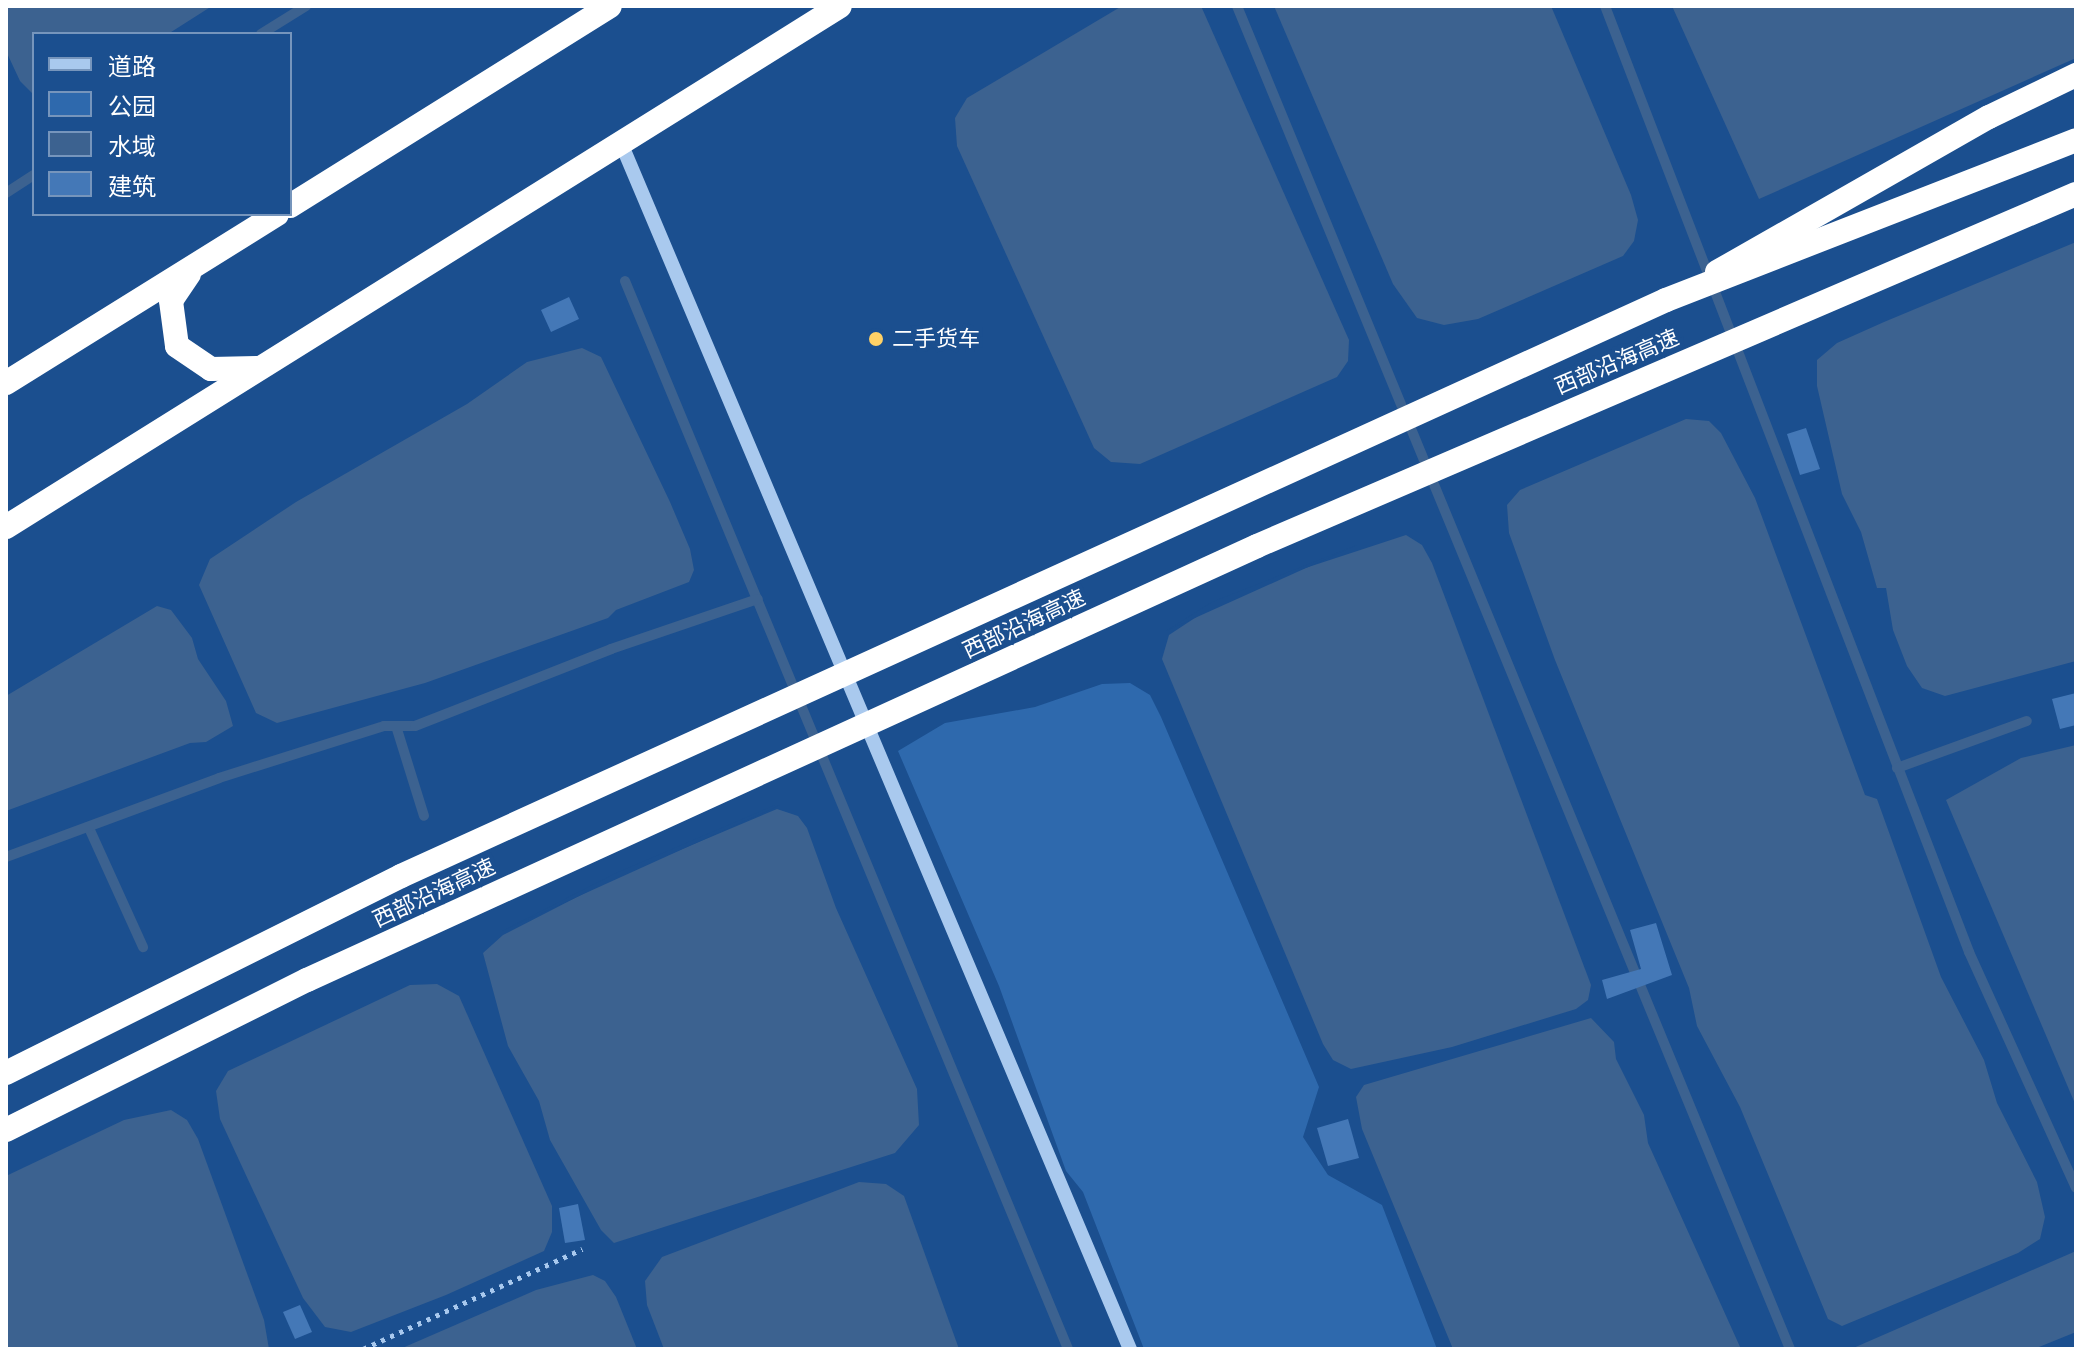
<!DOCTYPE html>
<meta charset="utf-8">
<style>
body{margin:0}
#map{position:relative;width:2082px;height:1355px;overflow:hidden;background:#1b4f8f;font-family:Helvetica,"Noto Sans SC",sans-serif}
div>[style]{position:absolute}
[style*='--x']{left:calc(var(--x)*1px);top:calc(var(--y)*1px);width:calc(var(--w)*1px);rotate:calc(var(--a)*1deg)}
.green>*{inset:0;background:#2e69ad}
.water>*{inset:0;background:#3c6290}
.pier>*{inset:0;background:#1b4f8f}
.stream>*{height:10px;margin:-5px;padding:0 5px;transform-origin:5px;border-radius:5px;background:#3c6290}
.building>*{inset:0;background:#4478b7}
.path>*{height:5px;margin-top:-2.5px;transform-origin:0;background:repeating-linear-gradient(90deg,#a9c9ee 0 4px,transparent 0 10px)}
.minor>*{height:14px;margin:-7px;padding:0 7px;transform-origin:7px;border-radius:7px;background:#a9c9ee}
.highway>*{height:24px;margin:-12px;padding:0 12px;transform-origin:12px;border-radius:12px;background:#fff}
.highway-bridge>*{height:24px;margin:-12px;padding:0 12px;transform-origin:12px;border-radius:12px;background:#fff}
.dots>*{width:22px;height:22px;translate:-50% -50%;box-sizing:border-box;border:4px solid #1b4f8f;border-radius:50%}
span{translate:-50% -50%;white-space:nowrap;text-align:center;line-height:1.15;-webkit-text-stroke:8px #1b4f8f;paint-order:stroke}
.poi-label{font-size:22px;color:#fff}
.left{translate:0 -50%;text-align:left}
.street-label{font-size:22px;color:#fff}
.frame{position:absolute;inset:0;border:8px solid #fff;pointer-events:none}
.legend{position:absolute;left:32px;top:32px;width:260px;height:184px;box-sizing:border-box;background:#1b4f8f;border:2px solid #7695bc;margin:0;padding:10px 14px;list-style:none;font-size:24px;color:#fff}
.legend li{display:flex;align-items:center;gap:16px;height:40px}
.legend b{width:40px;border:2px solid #7695bc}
</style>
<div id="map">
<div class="green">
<div style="clip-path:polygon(1130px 683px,1150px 695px,1161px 717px,1319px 1087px,1303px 1137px,1328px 1175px,1382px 1205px,1437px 1349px,1144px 1349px,1083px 1192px,1066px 1171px,999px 986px,898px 751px,945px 723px,1035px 707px,1102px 684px)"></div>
</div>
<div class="water">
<div style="clip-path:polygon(6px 6px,212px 6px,168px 34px,34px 34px,34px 95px,20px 81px,6px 51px)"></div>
<div style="clip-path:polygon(1122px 6px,1201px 6px,1349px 340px,1348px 361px,1337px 377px,1140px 464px,1111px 462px,1094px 448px,957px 146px,955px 118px,967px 98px)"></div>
<div style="clip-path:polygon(1274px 6px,1551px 6px,1631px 195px,1638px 220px,1634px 241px,1623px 256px,1478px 319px,1444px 325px,1417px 318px,1393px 284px)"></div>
<div style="clip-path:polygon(1672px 6px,2076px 6px,2076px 58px,1759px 199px)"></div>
<div style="clip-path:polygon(2076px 242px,2076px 661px,1945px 696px,1922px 688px,1907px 666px,1893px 630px,1886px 588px,1877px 588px,1861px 532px,1842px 494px,1817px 386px,1817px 360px,1837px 343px,1884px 322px)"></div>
<div style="clip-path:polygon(582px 348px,601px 357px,670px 502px,690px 549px,694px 570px,689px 582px,616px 610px,608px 618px,425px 683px,277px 723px,256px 713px,199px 585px,210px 559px,296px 502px,467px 404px,527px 362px)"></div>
<div style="clip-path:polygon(1686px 419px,1709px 421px,1721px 433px,1755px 498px,1865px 795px,1877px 799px,1941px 977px,1984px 1060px,1997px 1103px,2037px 1182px,2045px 1217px,2040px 1239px,2018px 1253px,1842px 1326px,1828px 1319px,1740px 1107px,1697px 1026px,1689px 988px,1555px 660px,1509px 533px,1507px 505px,1520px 490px)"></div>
<div style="clip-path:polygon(1406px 535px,1422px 545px,1432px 563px,1591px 985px,1588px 1000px,1576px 1009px,1452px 1047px,1351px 1069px,1333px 1060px,1323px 1044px,1162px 659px,1169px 635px,1213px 606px,1278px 577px)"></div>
<div style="clip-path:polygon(157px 606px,171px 610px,192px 638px,198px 659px,226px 701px,233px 726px,206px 742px,190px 743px,6px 811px,6px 696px)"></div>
<div style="clip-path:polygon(2076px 745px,2076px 1106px,1946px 800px,2021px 758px)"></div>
<div style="clip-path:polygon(777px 809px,798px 816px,807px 828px,836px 908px,917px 1089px,919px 1125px,895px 1153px,614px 1243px,601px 1230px,550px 1140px,539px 1101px,508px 1046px,483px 953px,503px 935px,616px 877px)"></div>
<div style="clip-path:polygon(437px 984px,459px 996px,552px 1206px,552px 1232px,544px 1251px,446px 1295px,351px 1332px,325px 1327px,303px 1298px,220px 1119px,216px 1091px,228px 1071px,410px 985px)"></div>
<div style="clip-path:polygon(1591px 1018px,1614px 1042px,1616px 1059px,1644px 1115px,1648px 1143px,1741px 1349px,1453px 1349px,1362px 1129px,1356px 1097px,1364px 1085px)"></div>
<div style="clip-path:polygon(171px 1110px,187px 1120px,198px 1139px,264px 1320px,269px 1349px,6px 1349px,6px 1176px,124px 1120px)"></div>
<div style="clip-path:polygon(859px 1182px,886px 1184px,904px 1196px,959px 1349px,664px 1349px,647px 1305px,645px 1281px,662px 1257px)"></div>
<div style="clip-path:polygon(2076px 1251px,2076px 1332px,2034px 1349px,1851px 1349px)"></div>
<div style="clip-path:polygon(593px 1275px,605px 1281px,616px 1297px,637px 1349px,400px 1349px,536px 1290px)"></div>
</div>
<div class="pier">
<div style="clip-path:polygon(1357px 545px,1166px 631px,1212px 602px)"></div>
<div style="clip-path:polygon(775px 805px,780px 805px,502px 931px,614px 874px)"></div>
</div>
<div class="stream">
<div style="--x:1237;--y:6;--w:1452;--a:67.62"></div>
<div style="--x:1605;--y:6;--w:1014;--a:68.95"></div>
<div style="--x:1969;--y:952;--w:259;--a:65.6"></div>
<div style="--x:261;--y:34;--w:53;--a:-31.9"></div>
<div style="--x:6;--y:193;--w:33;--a:-33"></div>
<div style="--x:625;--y:281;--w:1156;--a:67.47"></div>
<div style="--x:396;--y:726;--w:94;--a:72.7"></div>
<div style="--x:1897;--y:768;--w:138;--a:-19.9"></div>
<div style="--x:89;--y:828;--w:131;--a:65.6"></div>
<div style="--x:6;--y:857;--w:227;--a:-20.3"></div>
<div style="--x:219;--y:778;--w:173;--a:-17.5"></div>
<div style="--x:384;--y:726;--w:31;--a:0"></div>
<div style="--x:415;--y:726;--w:211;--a:-21.4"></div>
<div style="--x:611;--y:649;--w:155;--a:-18.8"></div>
</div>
<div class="building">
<div style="clip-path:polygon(569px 297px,579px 319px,551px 332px,541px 310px)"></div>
<div style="clip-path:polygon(1806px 428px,1820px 469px,1800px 475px,1787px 434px)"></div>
<div style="clip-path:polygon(2076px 693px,2076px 725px,2060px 729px,2052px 699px)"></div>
<div style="clip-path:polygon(1656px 923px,1672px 975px,1607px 999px,1602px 980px,1641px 969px,1630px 930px)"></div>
<div style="clip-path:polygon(1348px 1119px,1359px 1158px,1328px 1166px,1317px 1128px)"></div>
<div style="clip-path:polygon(578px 1204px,585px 1240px,565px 1243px,559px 1208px)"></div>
<div style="clip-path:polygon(300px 1305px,312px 1332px,295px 1339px,283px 1312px)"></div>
</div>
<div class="path">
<div style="--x:363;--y:1349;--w:241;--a:-24.5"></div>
</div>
<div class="minor">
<div style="--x:621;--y:143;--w:1309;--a:67.12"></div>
</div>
<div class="highway">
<div style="--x:290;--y:206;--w:377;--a:-32"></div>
<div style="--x:1717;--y:272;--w:313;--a:-29.7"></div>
<div style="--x:1989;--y:117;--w:97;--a:-25.8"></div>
<div style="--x:189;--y:274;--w:32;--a:124"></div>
<div style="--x:171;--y:301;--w:45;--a:82.4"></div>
<div style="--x:177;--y:346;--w:41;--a:34.1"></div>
<div style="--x:211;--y:369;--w:46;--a:-1.2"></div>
<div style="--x:6;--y:383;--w:319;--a:-31.9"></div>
<div style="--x:6;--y:527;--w:983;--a:-31.99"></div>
</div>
<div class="highway-bridge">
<div style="--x:6;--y:1073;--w:441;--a:-26.5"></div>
<div style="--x:401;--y:876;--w:1390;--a:-24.48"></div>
<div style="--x:1666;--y:300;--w:440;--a:-21.3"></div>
<div style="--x:6;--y:1130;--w:336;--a:-26.5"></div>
<div style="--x:307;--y:980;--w:1044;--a:-24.55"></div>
<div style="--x:1257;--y:546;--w:891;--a:-23.26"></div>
</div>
<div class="dots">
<div style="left:876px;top:339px;background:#ffd166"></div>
</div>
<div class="poi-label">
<span class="left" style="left:892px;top:339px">二手货车</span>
</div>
<div class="street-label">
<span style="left:1617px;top:362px;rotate:-23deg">西部沿海高速</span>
<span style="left:1024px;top:624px;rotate:-25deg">西部沿海高速</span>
<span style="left:434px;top:893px;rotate:-25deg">西部沿海高速</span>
</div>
<div class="frame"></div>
<ul class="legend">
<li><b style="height:10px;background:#a9c9ee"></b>道路</li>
<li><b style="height:22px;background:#2e69ad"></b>公园</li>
<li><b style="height:22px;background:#3c6290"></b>水域</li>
<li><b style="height:22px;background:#4478b7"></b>建筑</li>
</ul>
</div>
